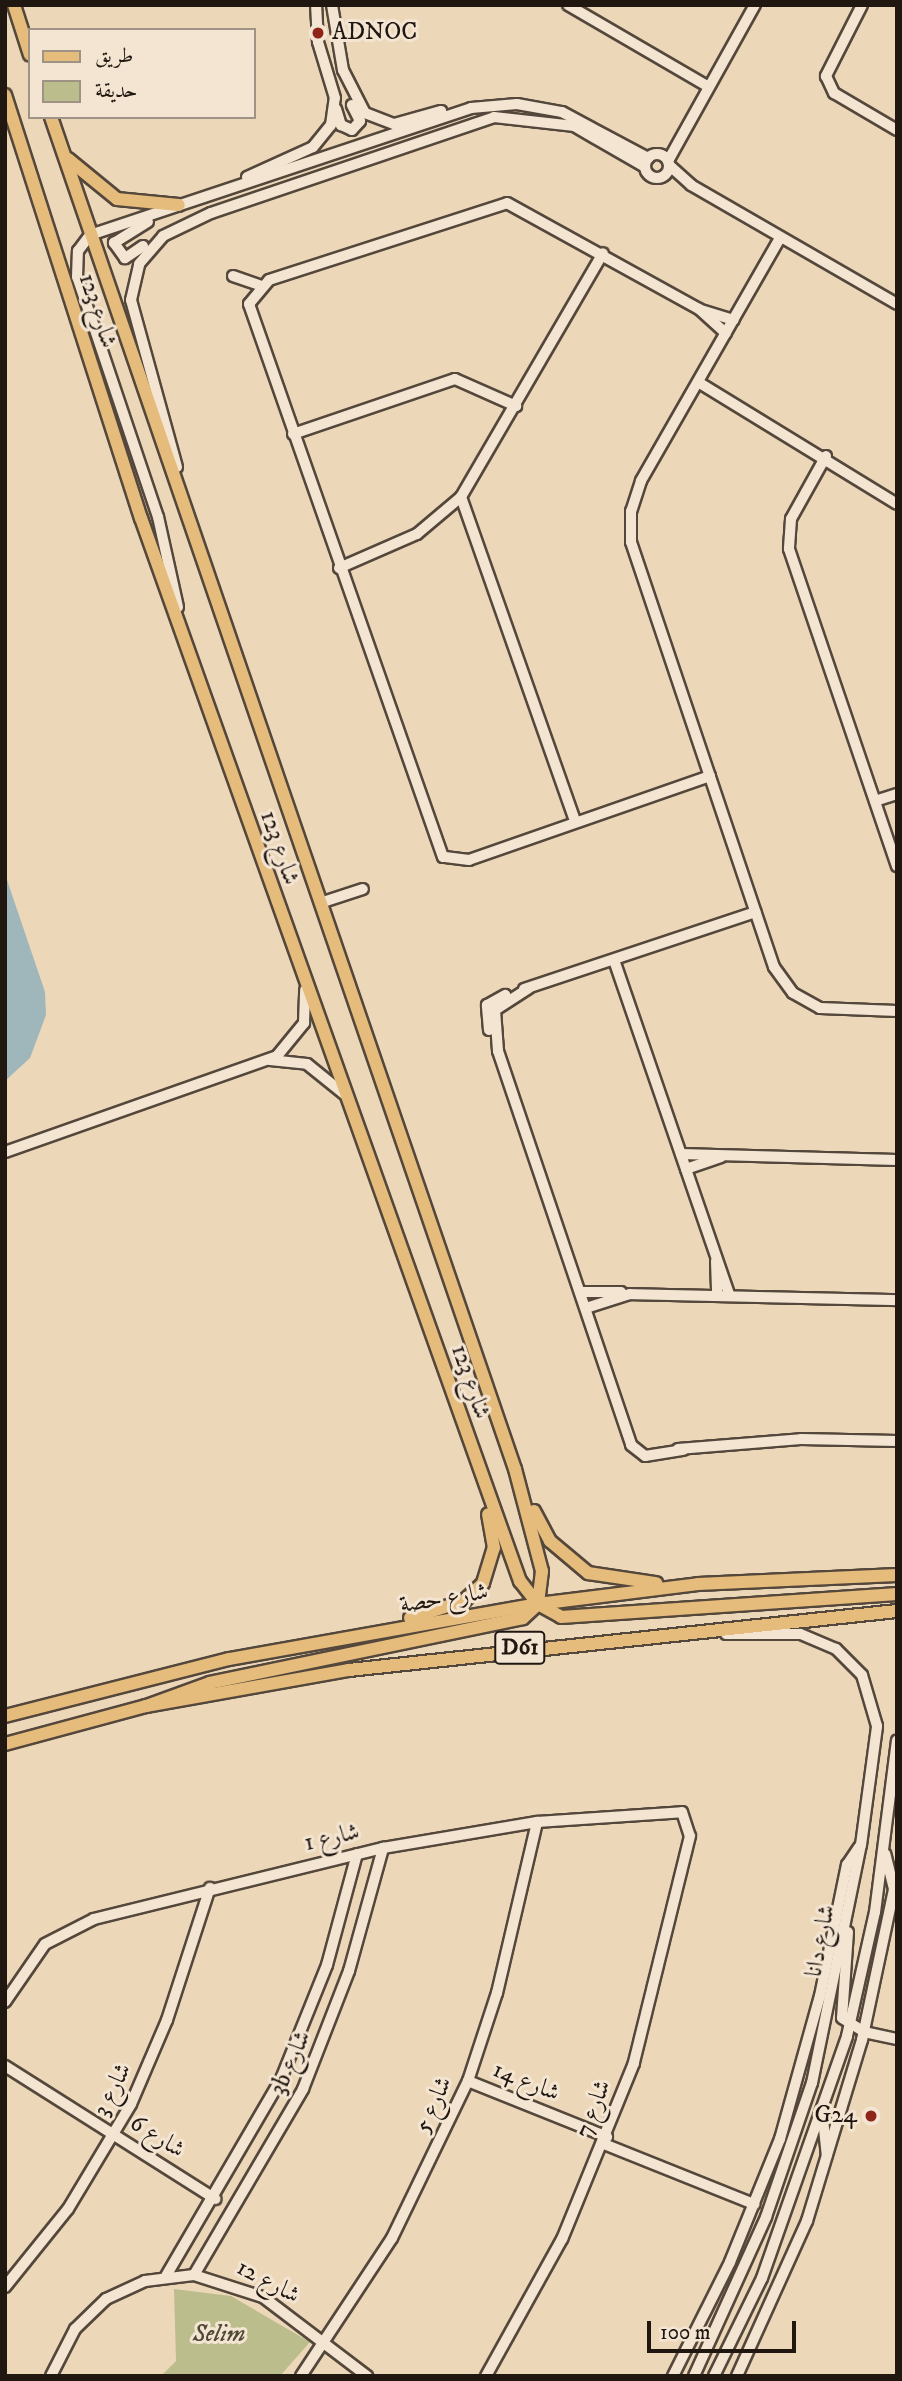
<!DOCTYPE html>
<meta charset="utf-8">
<style>
body{margin:0}
#map{position:relative;width:902px;height:2381px;overflow:hidden;background:#edd7b9;font-family:"IM FELL DW Pica",Amiri,serif}
div>[style]{position:absolute}
[style*='--x']{left:calc(var(--x)*1px);top:calc(var(--y)*1px);width:calc(var(--w)*1px);rotate:calc(var(--a)*1deg)}
.green>*{inset:0;background:#bbbd8d}
.water>*{inset:0;background:#9fb6bb}
.roads{filter:drop-shadow(2px 0 #54473b) drop-shadow(-2px 0 #54473b) drop-shadow(0 2px #54473b) drop-shadow(0 -2px #54473b)}
.minor>*{height:10px;margin:-5px;padding:0 5px;transform-origin:5px;border-radius:5px;background:#f3e5d2}
.minor>.ring{margin:-5px;padding:0;box-sizing:content-box;background:none;border:10px solid #f3e5d2;border-radius:50%}
.major>*{height:12px;margin:-6px;padding:0 6px;transform-origin:6px;border-radius:6px;background:#e6bc7c}
.dots>*{width:19px;height:19px;translate:-50% -50%;box-sizing:border-box;border:4px solid #f3e5d2;border-radius:50%}
span{translate:-50% -50%;white-space:nowrap;text-align:center;line-height:1.15;-webkit-text-stroke:6px #f3e5d2;paint-order:stroke}
.shield-label span{padding:2px 5px;background:#f3e5d2;border:2px solid;border-radius:5px;-webkit-text-stroke-width:0}
.shield-label{font-size:23px;color:#211711;font-weight:700}
.poi-label{font-size:24px;color:#211711}
.left{translate:0 -50%;text-align:left}
.right{translate:-100% -50%;text-align:right}
.street-label{font-size:24px;color:#211711}
.park-label{font-size:24px;color:#4f4936;font-style:italic}
.frame{position:absolute;inset:0;border:7px solid #211711;pointer-events:none}
.legend{position:absolute;left:28px;top:28px;width:228px;height:91px;box-sizing:border-box;background:#f3e5d2;border:2px solid #9f9385;margin:0;padding:9px 12px;list-style:none;font-size:21px;color:#211711}
.legend li{display:flex;align-items:center;gap:14px;height:35px}
.legend b{width:35px;border:2px solid #9f9385}
.scale{position:absolute;left:647px;top:2321px;width:149px;height:32px;box-sizing:border-box;border:4px solid #211711;border-top:0;padding-left:9px;font-size:21px;line-height:24px;white-space:nowrap;color:#211711;-webkit-text-stroke:5px #f3e5d2;paint-order:stroke}
</style>
<div id="map">
<div class="green">
<div style="clip-path:polygon(174px 2289px,231px 2296px,310px 2342px,280px 2376px,161px 2376px,176px 2361px)"></div>
</div>
<div class="water">
<div style="clip-path:polygon(5px 874px,45px 992px,46px 1015px,30px 1058px,5px 1081px)"></div>
</div>
<div class="roads">
<div class="minor">
<div style="--x:332;--y:5;--w:66;--a:80.4"></div>
<div style="--x:343;--y:70;--w:48;--a:62.9"></div>
<div style="--x:365;--y:113;--w:31;--a:21"></div>
<div style="--x:394;--y:124;--w:49;--a:-15.5"></div>
<div style="--x:568;--y:5;--w:161;--a:30.2"></div>
<div style="--x:862;--y:5;--w:80;--a:116.9"></div>
<div style="--x:826;--y:76;--w:19;--a:65"></div>
<div style="--x:834;--y:93;--w:73;--a:30.4"></div>
<div style="--x:336;--y:109;--w:17;--a:73"></div>
<div style="--x:341;--y:125;--w:12;--a:24"></div>
<div style="--x:352;--y:130;--w:12;--a:-48"></div>
<div style="--x:360;--y:121;--w:18;--a:-117"></div>
<div class="ring" style="left:645px;top:154px;width:14px;height:14px"></div>
<div style="--x:668;--y:161;--w:179;--a:-60.9"></div>
<div style="--x:669;--y:165;--w:30;--a:42"></div>
<div style="--x:691;--y:185;--w:238;--a:30"></div>
<div style="--x:247;--y:177;--w:72;--a:-24.4"></div>
<div style="--x:313;--y:147;--w:28;--a:-51"></div>
<div style="--x:331;--y:125;--w:27;--a:-82"></div>
<div style="--x:335;--y:98;--w:59;--a:-106.9"></div>
<div style="--x:318;--y:42;--w:37;--a:-93"></div>
<div style="--x:780;--y:238;--w:280;--a:119.8"></div>
<div style="--x:641;--y:481;--w:32;--a:108"></div>
<div style="--x:631;--y:511;--w:31;--a:90"></div>
<div style="--x:631;--y:542;--w:448;--a:71.4"></div>
<div style="--x:774;--y:967;--w:32;--a:54"></div>
<div style="--x:793;--y:993;--w:31;--a:29"></div>
<div style="--x:820;--y:1008;--w:77;--a:2.2"></div>
<div style="--x:143;--y:246;--w:22;--a:146"></div>
<div style="--x:125;--y:258;--w:19;--a:-126"></div>
<div style="--x:114;--y:243;--w:40;--a:-32"></div>
<div style="--x:233;--y:276;--w:28;--a:19"></div>
<div style="--x:701;--y:310;--w:34;--a:17"></div>
<div style="--x:698;--y:382;--w:233;--a:31.5"></div>
<div style="--x:293;--y:434;--w:171;--a:-18.8"></div>
<div style="--x:455;--y:379;--w:67;--a:23.9"></div>
<div style="--x:826;--y:456;--w:72;--a:119.1"></div>
<div style="--x:791;--y:519;--w:30;--a:94"></div>
<div style="--x:789;--y:549;--w:335;--a:71.2"></div>
<div style="--x:177;--y:467;--w:173;--a:-105.4"></div>
<div style="--x:131;--y:300;--w:37;--a:-77"></div>
<div style="--x:139;--y:264;--w:37;--a:-49"></div>
<div style="--x:163;--y:236;--w:53;--a:-25.6"></div>
<div style="--x:211;--y:213;--w:299;--a:-18.7"></div>
<div style="--x:494;--y:117;--w:81;--a:6.4"></div>
<div style="--x:574;--y:126;--w:82;--a:30"></div>
<div style="--x:461;--y:497;--w:343;--a:70.6"></div>
<div style="--x:339;--y:568;--w:85;--a:-23.6"></div>
<div style="--x:417;--y:534;--w:57;--a:-40.1"></div>
<div style="--x:461;--y:497;--w:282;--a:-59.8"></div>
<div style="--x:178;--y:607;--w:92;--a:-102.5"></div>
<div style="--x:158;--y:517;--w:253;--a:-108.6"></div>
<div style="--x:77;--y:277;--w:26;--a:-88"></div>
<div style="--x:78;--y:251;--w:20;--a:-53"></div>
<div style="--x:90;--y:235;--w:402;--a:-18.4"></div>
<div style="--x:471;--y:108;--w:46;--a:-5"></div>
<div style="--x:517;--y:104;--w:46;--a:10.1"></div>
<div style="--x:562;--y:112;--w:98;--a:28.1"></div>
<div style="--x:710;--y:776;--w:255;--a:160.8"></div>
<div style="--x:469;--y:860;--w:26;--a:-173"></div>
<div style="--x:443;--y:857;--w:586;--a:-109.33"></div>
<div style="--x:249;--y:304;--w:31;--a:-50"></div>
<div style="--x:269;--y:280;--w:250;--a:-17.9"></div>
<div style="--x:507;--y:203;--w:219;--a:28.9"></div>
<div style="--x:699;--y:309;--w:36;--a:42"></div>
<div style="--x:875;--y:801;--w:23;--a:-18"></div>
<div style="--x:320;--y:903;--w:45;--a:-18"></div>
<div style="--x:614;--y:960;--w:355;--a:71"></div>
<div style="--x:529;--y:988;--w:40;--a:147.1"></div>
<div style="--x:495;--y:1010;--w:41;--a:85.8"></div>
<div style="--x:498;--y:1051;--w:416;--a:71.3"></div>
<div style="--x:631;--y:1445;--w:18;--a:38"></div>
<div style="--x:645;--y:1456;--w:39;--a:-9"></div>
<div style="--x:524;--y:989;--w:244;--a:-18.4"></div>
<div style="--x:489;--y:1030;--w:25;--a:-95"></div>
<div style="--x:487;--y:1005;--w:21;--a:-29"></div>
<div style="--x:270;--y:1060;--w:37;--a:6"></div>
<div style="--x:307;--y:1064;--w:48;--a:39"></div>
<div style="--x:5;--y:1152;--w:288;--a:-19.4"></div>
<div style="--x:277;--y:1056;--w:43;--a:-50.7"></div>
<div style="--x:304;--y:1023;--w:33;--a:-88"></div>
<div style="--x:681;--y:1154;--w:216;--a:1.6"></div>
<div style="--x:686;--y:1169;--w:37;--a:-19"></div>
<div style="--x:716;--y:1261;--w:35;--a:88"></div>
<div style="--x:580;--y:1292;--w:41;--a:0"></div>
<div style="--x:586;--y:1308;--w:46;--a:-17.7"></div>
<div style="--x:630;--y:1294;--w:267;--a:1.3"></div>
<div style="--x:678;--y:1449;--w:123;--a:-4.6"></div>
<div style="--x:801;--y:1439;--w:96;--a:1.2"></div>
<div style="--x:848;--y:1932;--w:86;--a:94"></div>
<div style="--x:842;--y:2018;--w:26;--a:32"></div>
<div style="--x:864;--y:2032;--w:34;--a:12"></div>
<div style="--x:5;--y:2002;--w:70;--a:-55.4"></div>
<div style="--x:45;--y:1944;--w:55;--a:-27"></div>
<div style="--x:94;--y:1919;--w:298;--a:-13.8"></div>
<div style="--x:383;--y:1848;--w:156;--a:-9.6"></div>
<div style="--x:537;--y:1822;--w:145;--a:-3.9"></div>
<div style="--x:682;--y:1812;--w:25;--a:72"></div>
<div style="--x:690;--y:1836;--w:234;--a:103.9"></div>
<div style="--x:634;--y:2063;--w:190;--a:112.2"></div>
<div style="--x:562;--y:2239;--w:157;--a:119"></div>
<div style="--x:5;--y:2066;--w:249;--a:32.3"></div>
<div style="--x:468;--y:2081;--w:150;--a:21.9"></div>
<div style="--x:823;--y:2119;--w:36;--a:84"></div>
<div style="--x:604;--y:2144;--w:162;--a:21.8"></div>
<div style="--x:194;--y:2275;--w:216;--a:-59.6"></div>
<div style="--x:303;--y:2089;--w:127;--a:-68.7"></div>
<div style="--x:349;--y:1971;--w:128;--a:-74.5"></div>
<div style="--x:166;--y:2276;--w:228;--a:-59.7"></div>
<div style="--x:281;--y:2079;--w:123;--a:-68"></div>
<div style="--x:327;--y:1965;--w:115;--a:-74.9"></div>
<div style="--x:5;--y:2287;--w:100;--a:-51.1"></div>
<div style="--x:68;--y:2209;--w:122;--a:-59"></div>
<div style="--x:131;--y:2104;--w:91;--a:-66.8"></div>
<div style="--x:167;--y:2020;--w:139;--a:-72"></div>
<div style="--x:51;--y:2376;--w:53;--a:-62.9"></div>
<div style="--x:75;--y:2329;--w:43;--a:-44.1"></div>
<div style="--x:106;--y:2299;--w:43;--a:-24.8"></div>
<div style="--x:145;--y:2281;--w:49;--a:-7"></div>
<div style="--x:194;--y:2275;--w:72;--a:17.7"></div>
<div style="--x:263;--y:2297;--w:131;--a:37.2"></div>
<div style="--x:301;--y:2376;--w:165;--a:-56.6"></div>
<div style="--x:392;--y:2238;--w:174;--a:-64.2"></div>
<div style="--x:468;--y:2081;--w:93;--a:-71.8"></div>
<div style="--x:497;--y:1993;--w:176;--a:-76.8"></div>
<div style="--x:673;--y:2376;--w:127;--a:-63.4"></div>
<div style="--x:730;--y:2262;--w:133;--a:-67.9"></div>
<div style="--x:780;--y:2139;--w:148;--a:-74.4"></div>
<div style="--x:820;--y:1996;--w:134;--a:-78.4"></div>
<div style="--x:847;--y:1865;--w:22;--a:-56"></div>
<div style="--x:694;--y:2376;--w:175;--a:-65.6"></div>
<div style="--x:766;--y:2217;--w:142;--a:-71.1"></div>
<div style="--x:812;--y:2083;--w:243;--a:-78.4"></div>
<div style="--x:861;--y:1845;--w:120;--a:-82.3"></div>
<div style="--x:877;--y:1726;--w:53;--a:-106.4"></div>
<div style="--x:862;--y:1675;--w:37;--a:-135"></div>
<div style="--x:836;--y:1649;--w:39;--a:-157"></div>
<div style="--x:800;--y:1634;--w:74;--a:180"></div>
<div style="--x:714;--y:2376;--w:109;--a:-63.9"></div>
<div style="--x:762;--y:2278;--w:256;--a:-70.6"></div>
<div style="--x:847;--y:2036;--w:127;--a:-77.3"></div>
<div style="--x:875;--y:1912;--w:173;--a:-82.7"></div>
<div style="--x:737;--y:2376;--w:170;--a:-65.7"></div>
<div style="--x:807;--y:2221;--w:189;--a:-73.1"></div>
<div style="--x:862;--y:2040;--w:154;--a:-78"></div>
<div style="--x:894;--y:1889;--w:36;--a:-104"></div>
</div>
<div class="major">
<div style="--x:14;--y:5;--w:52;--a:72.3"></div>
<div style="--x:5;--y:95;--w:444;--a:72.2"></div>
<div style="--x:141;--y:518;--w:1129;--a:70.38"></div>
<div style="--x:520;--y:1581;--w:29;--a:52"></div>
<div style="--x:538;--y:1604;--w:26;--a:29"></div>
<div style="--x:561;--y:1617;--w:337;--a:-3.9"></div>
<div style="--x:51;--y:117;--w:1429;--a:71.06"></div>
<div style="--x:515;--y:1469;--w:106;--a:75.2"></div>
<div style="--x:542;--y:1571;--w:33;--a:97"></div>
<div style="--x:538;--y:1604;--w:21;--a:137"></div>
<div style="--x:523;--y:1618;--w:320;--a:168.3"></div>
<div style="--x:210;--y:1683;--w:68;--a:160.2"></div>
<div style="--x:68;--y:159;--w:63;--a:39.2"></div>
<div style="--x:117;--y:199;--w:62;--a:5.5"></div>
<div style="--x:534;--y:1511;--w:34;--a:62"></div>
<div style="--x:550;--y:1541;--w:50;--a:40.1"></div>
<div style="--x:588;--y:1573;--w:69;--a:8.4"></div>
<div style="--x:410;--y:1618;--w:57;--a:-17.5"></div>
<div style="--x:464;--y:1601;--w:26;--a:-43"></div>
<div style="--x:483;--y:1583;--w:37;--a:-73"></div>
<div style="--x:494;--y:1548;--w:34;--a:-100"></div>
<div style="--x:5;--y:1716;--w:231;--a:-14.3"></div>
<div style="--x:229;--y:1659;--w:314;--a:-10.1"></div>
<div style="--x:538;--y:1604;--w:161;--a:-7.1"></div>
<div style="--x:698;--y:1584;--w:199;--a:-2.6"></div>
<div style="--x:5;--y:1744;--w:146;--a:-15.1"></div>
<div style="--x:146;--y:1706;--w:206;--a:-10.1"></div>
<div style="--x:349;--y:1670;--w:551;--a:-6.15"></div>
</div>
</div>
<div class="dots">
<div style="left:318px;top:33px;background:#8f2418"></div>
<div style="left:871px;top:2116px;background:#8f2418"></div>
</div>
<div class="shield-label">
<span style="left:520px;top:1648px">D61</span>
</div>
<div class="poi-label">
<span class="left" style="left:332px;top:33px">ADNOC</span>
<span class="right" style="left:857px;top:2116px">G24</span>
</div>
<div class="street-label">
<span style="left:97px;top:311px;rotate:72deg">شارع 123</span>
<span style="left:279px;top:848px;rotate:71deg">شارع 123</span>
<span style="left:470px;top:1382px;rotate:71deg">شارع 123</span>
<span style="left:444px;top:1599px;rotate:-9deg">شارع حصة</span>
<span style="left:332px;top:1838px;rotate:-13deg">شارع 1</span>
<span style="left:821px;top:1941px;rotate:-79deg">شارع دانا</span>
<span style="left:291px;top:2063px;rotate:-66deg">3b شارع</span>
<span style="left:526px;top:2082px;rotate:22deg">شارع 14</span>
<span style="left:113px;top:2090px;rotate:-63deg">شارع 3</span>
<span style="left:434px;top:2105px;rotate:-66deg">شارع 5</span>
<span style="left:594px;top:2109px;rotate:-69deg">شارع 7</span>
<span style="left:157px;top:2137px;rotate:32deg">شارع 6</span>
<span style="left:268px;top:2282px;rotate:28deg">شارع 12</span>
</div>
<div class="park-label">
<span style="left:219px;top:2335px">Selim</span>
</div>
<div class="frame"></div>
<ul class="legend">
<li><b style="height:9px;background:#e6bc7c"></b>طريق</li>
<li><b style="height:19px;background:#bbbd8d"></b>حديقة</li>
</ul>
<div class="scale">100 m</div>
</div>
